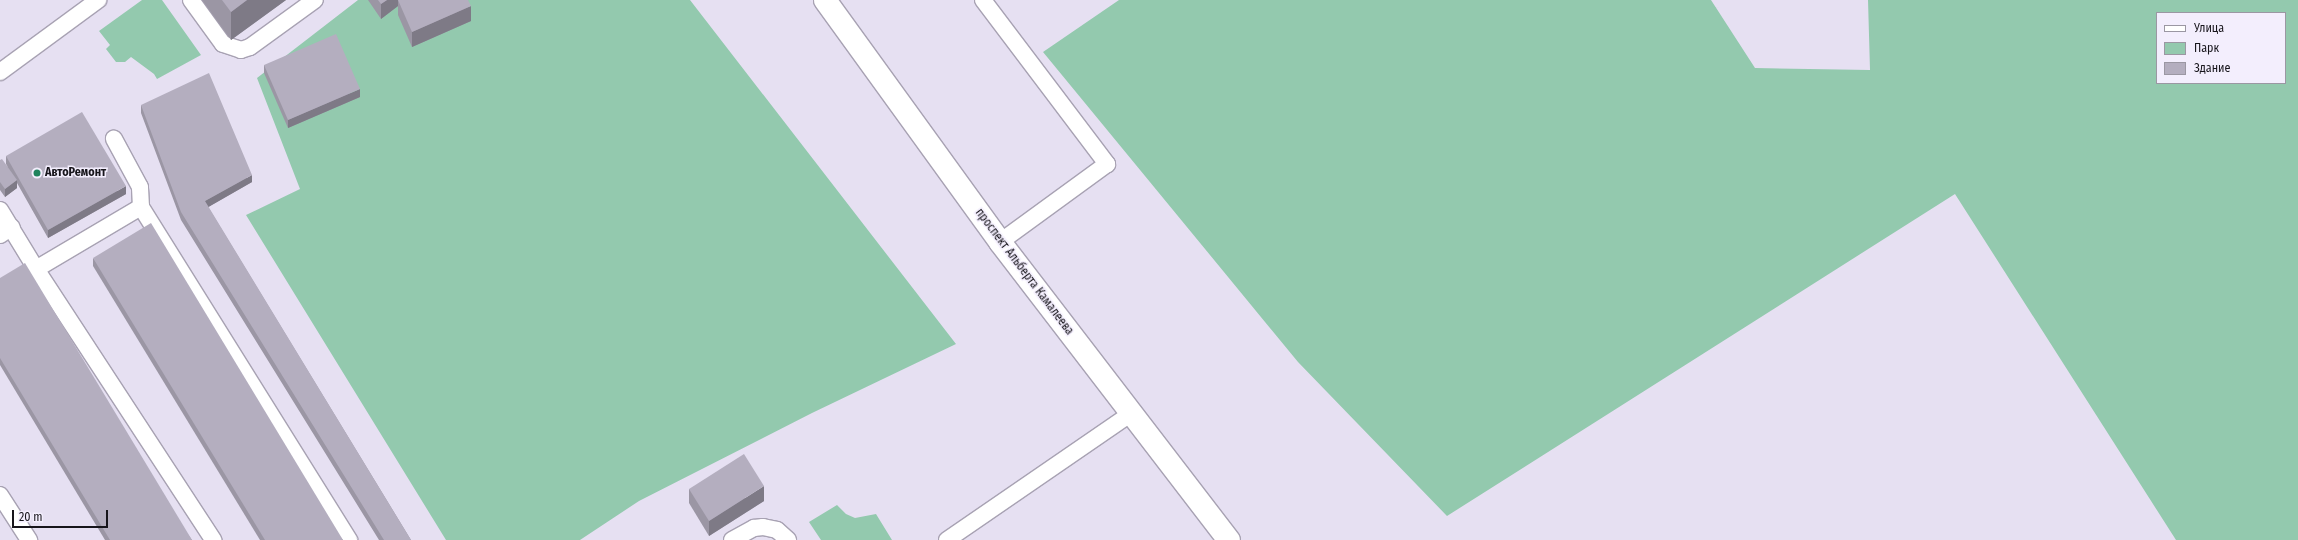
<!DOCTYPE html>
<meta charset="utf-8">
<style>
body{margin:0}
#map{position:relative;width:2298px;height:540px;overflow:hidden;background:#e6e0f2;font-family:"Fira Sans Condensed",sans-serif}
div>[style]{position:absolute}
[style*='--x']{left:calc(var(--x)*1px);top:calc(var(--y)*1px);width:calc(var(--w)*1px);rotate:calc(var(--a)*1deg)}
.green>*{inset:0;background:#93c9ae}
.roads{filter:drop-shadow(1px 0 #a8a2b3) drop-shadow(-1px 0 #a8a2b3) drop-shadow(0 1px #a8a2b3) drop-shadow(0 -1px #a8a2b3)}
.lane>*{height:16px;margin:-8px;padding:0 8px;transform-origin:8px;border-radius:8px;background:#fff}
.secondary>*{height:22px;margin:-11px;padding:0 11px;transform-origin:11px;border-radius:11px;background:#fff}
.wall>*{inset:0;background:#9b96a4}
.shaded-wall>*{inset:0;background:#7e7a86}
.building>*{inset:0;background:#b4aebf}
.dots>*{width:11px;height:11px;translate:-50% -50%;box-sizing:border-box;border:2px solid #f3eefd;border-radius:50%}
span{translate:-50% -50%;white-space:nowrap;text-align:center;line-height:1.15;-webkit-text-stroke:3px #f3eefd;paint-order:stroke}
.poi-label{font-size:12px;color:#17151b;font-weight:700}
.left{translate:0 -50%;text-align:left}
.street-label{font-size:12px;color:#17151b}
.legend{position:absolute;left:2156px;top:12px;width:130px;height:72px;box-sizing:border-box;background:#f3eefd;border:1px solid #9b97a3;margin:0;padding:5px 7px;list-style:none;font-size:12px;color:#17151b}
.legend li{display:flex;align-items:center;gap:8px;height:20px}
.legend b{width:20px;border:1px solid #9b97a3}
.scale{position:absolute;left:12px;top:510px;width:96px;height:18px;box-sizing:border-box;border:2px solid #17151b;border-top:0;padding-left:5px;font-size:12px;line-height:14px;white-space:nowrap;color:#17151b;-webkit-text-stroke:3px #f3eefd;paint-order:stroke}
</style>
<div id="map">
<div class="green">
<div style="clip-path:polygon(142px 0,162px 0,201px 55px,157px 79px,154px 74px,131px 57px,125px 62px,116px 62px,106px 49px,110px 45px,99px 31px)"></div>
<div style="clip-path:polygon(358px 0,690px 0,956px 344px,812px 413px,639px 501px,580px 540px,446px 540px,246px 215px,300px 189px,257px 78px)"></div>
<div style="clip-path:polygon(evenodd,1119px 0,1711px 0,1755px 68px,1870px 70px,1868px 0,2298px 0,2298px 540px,2176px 540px,1955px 194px,1447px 516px,1298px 362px,1043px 52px,1119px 0,2157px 13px,2285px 13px,2285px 83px,2157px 83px,2157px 13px)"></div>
<div style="clip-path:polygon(837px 505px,846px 514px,855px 518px,876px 514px,892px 540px,821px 540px,809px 522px)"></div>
</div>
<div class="roads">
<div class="lane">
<div style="--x:191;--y:0;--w:54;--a:54"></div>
<div style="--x:223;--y:44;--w:19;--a:18"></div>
<div style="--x:241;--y:50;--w:9;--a:-18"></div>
<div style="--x:250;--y:47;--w:80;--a:-35.9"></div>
<div style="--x:983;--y:0;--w:206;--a:52.9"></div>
<div style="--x:1107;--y:164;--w:132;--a:143.9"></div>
<div style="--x:0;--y:72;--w:122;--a:-36.3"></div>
<div style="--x:141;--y:207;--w:393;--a:58"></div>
<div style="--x:0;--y:210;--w:69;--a:58.6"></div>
<div style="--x:36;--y:269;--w:122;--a:-30.6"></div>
<div style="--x:141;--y:207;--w:20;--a:-93"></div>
<div style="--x:140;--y:187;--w:55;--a:-118.4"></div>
<div style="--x:0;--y:235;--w:14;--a:-34"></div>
<div style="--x:36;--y:269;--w:324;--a:56.8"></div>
<div style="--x:0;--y:495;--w:54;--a:57.2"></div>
<div style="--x:732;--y:540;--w:25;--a:-29"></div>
<div style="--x:754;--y:528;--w:9;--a:-6"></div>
<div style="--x:763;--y:527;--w:14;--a:12"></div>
<div style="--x:777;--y:530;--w:15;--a:42"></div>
<div style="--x:947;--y:540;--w:222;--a:-34.5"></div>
</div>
<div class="secondary">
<div style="--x:825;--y:0;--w:299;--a:54.1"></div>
<div style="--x:1000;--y:242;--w:376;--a:52.5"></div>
</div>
</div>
<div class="wall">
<div style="clip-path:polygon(202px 0,286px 0,231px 40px)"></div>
<div style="clip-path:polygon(368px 0,468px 0,471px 21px,412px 47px,398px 15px,398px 6px,381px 19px)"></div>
<div style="clip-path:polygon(264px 65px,360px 97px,288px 128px,264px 73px)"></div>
<div style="clip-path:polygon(141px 105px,252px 182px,208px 207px,411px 540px,379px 540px,181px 220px,141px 113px)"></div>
<div style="clip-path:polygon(6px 156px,126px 194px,48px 238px,17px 183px,17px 188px,5px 197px,0 190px,0 160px,8px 167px,6px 164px)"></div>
<div style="clip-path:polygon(93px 258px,343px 540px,260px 540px,93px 266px)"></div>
<div style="clip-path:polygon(0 278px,192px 540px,105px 540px,0 365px)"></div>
<div style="clip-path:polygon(689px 489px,764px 501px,709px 536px,689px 503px)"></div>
</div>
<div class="shaded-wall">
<div style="clip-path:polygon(247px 0,286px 0,231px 40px,231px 12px)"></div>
<div style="clip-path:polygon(387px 0,407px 0,398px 0,398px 6px,381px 19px,381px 4px)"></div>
<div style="clip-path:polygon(471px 6px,471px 21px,412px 47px,412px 32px)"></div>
<div style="clip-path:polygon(360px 89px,360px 97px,288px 128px,288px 120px)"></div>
<div style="clip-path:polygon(252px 175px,252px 182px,205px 209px,205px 201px)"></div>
<div style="clip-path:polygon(17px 180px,17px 188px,5px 197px,5px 189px)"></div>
<div style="clip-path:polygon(126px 186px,126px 194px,48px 238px,48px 230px)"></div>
<div style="clip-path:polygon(764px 486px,764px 501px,709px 536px,709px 521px)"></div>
</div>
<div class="building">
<div style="clip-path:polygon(222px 0,247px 0,231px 12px)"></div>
<div style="clip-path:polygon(378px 0,387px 0,381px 4px)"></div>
<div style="clip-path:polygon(398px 0,468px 0,471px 6px,412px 32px)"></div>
<div style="clip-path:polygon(336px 34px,360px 89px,288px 120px,264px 65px)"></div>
<div style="clip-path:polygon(209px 73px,252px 175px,205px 201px,411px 540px,384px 540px,181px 212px,141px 105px)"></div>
<div style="clip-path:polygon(82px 112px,126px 186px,48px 230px,6px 156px)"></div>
<div style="clip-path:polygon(2px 159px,17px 180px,5px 189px,0 182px,0 160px)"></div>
<div style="clip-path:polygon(151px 223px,343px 540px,265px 540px,93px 258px)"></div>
<div style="clip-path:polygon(25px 263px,192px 540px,110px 540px,0 358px,0 278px)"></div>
<div style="clip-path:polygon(744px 454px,764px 486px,709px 521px,689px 489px)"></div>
</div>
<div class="dots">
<div style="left:37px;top:173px;background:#20835d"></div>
</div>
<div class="poi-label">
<span class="left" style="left:45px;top:173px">АвтоРемонт</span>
</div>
<div class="street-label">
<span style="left:1024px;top:272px;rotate:53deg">проспект Альберта Камалеева</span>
</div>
<ul class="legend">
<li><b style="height:5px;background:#fff"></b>Улица</li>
<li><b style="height:11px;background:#93c9ae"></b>Парк</li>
<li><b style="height:11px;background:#b4aebf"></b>Здание</li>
</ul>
<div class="scale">20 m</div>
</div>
